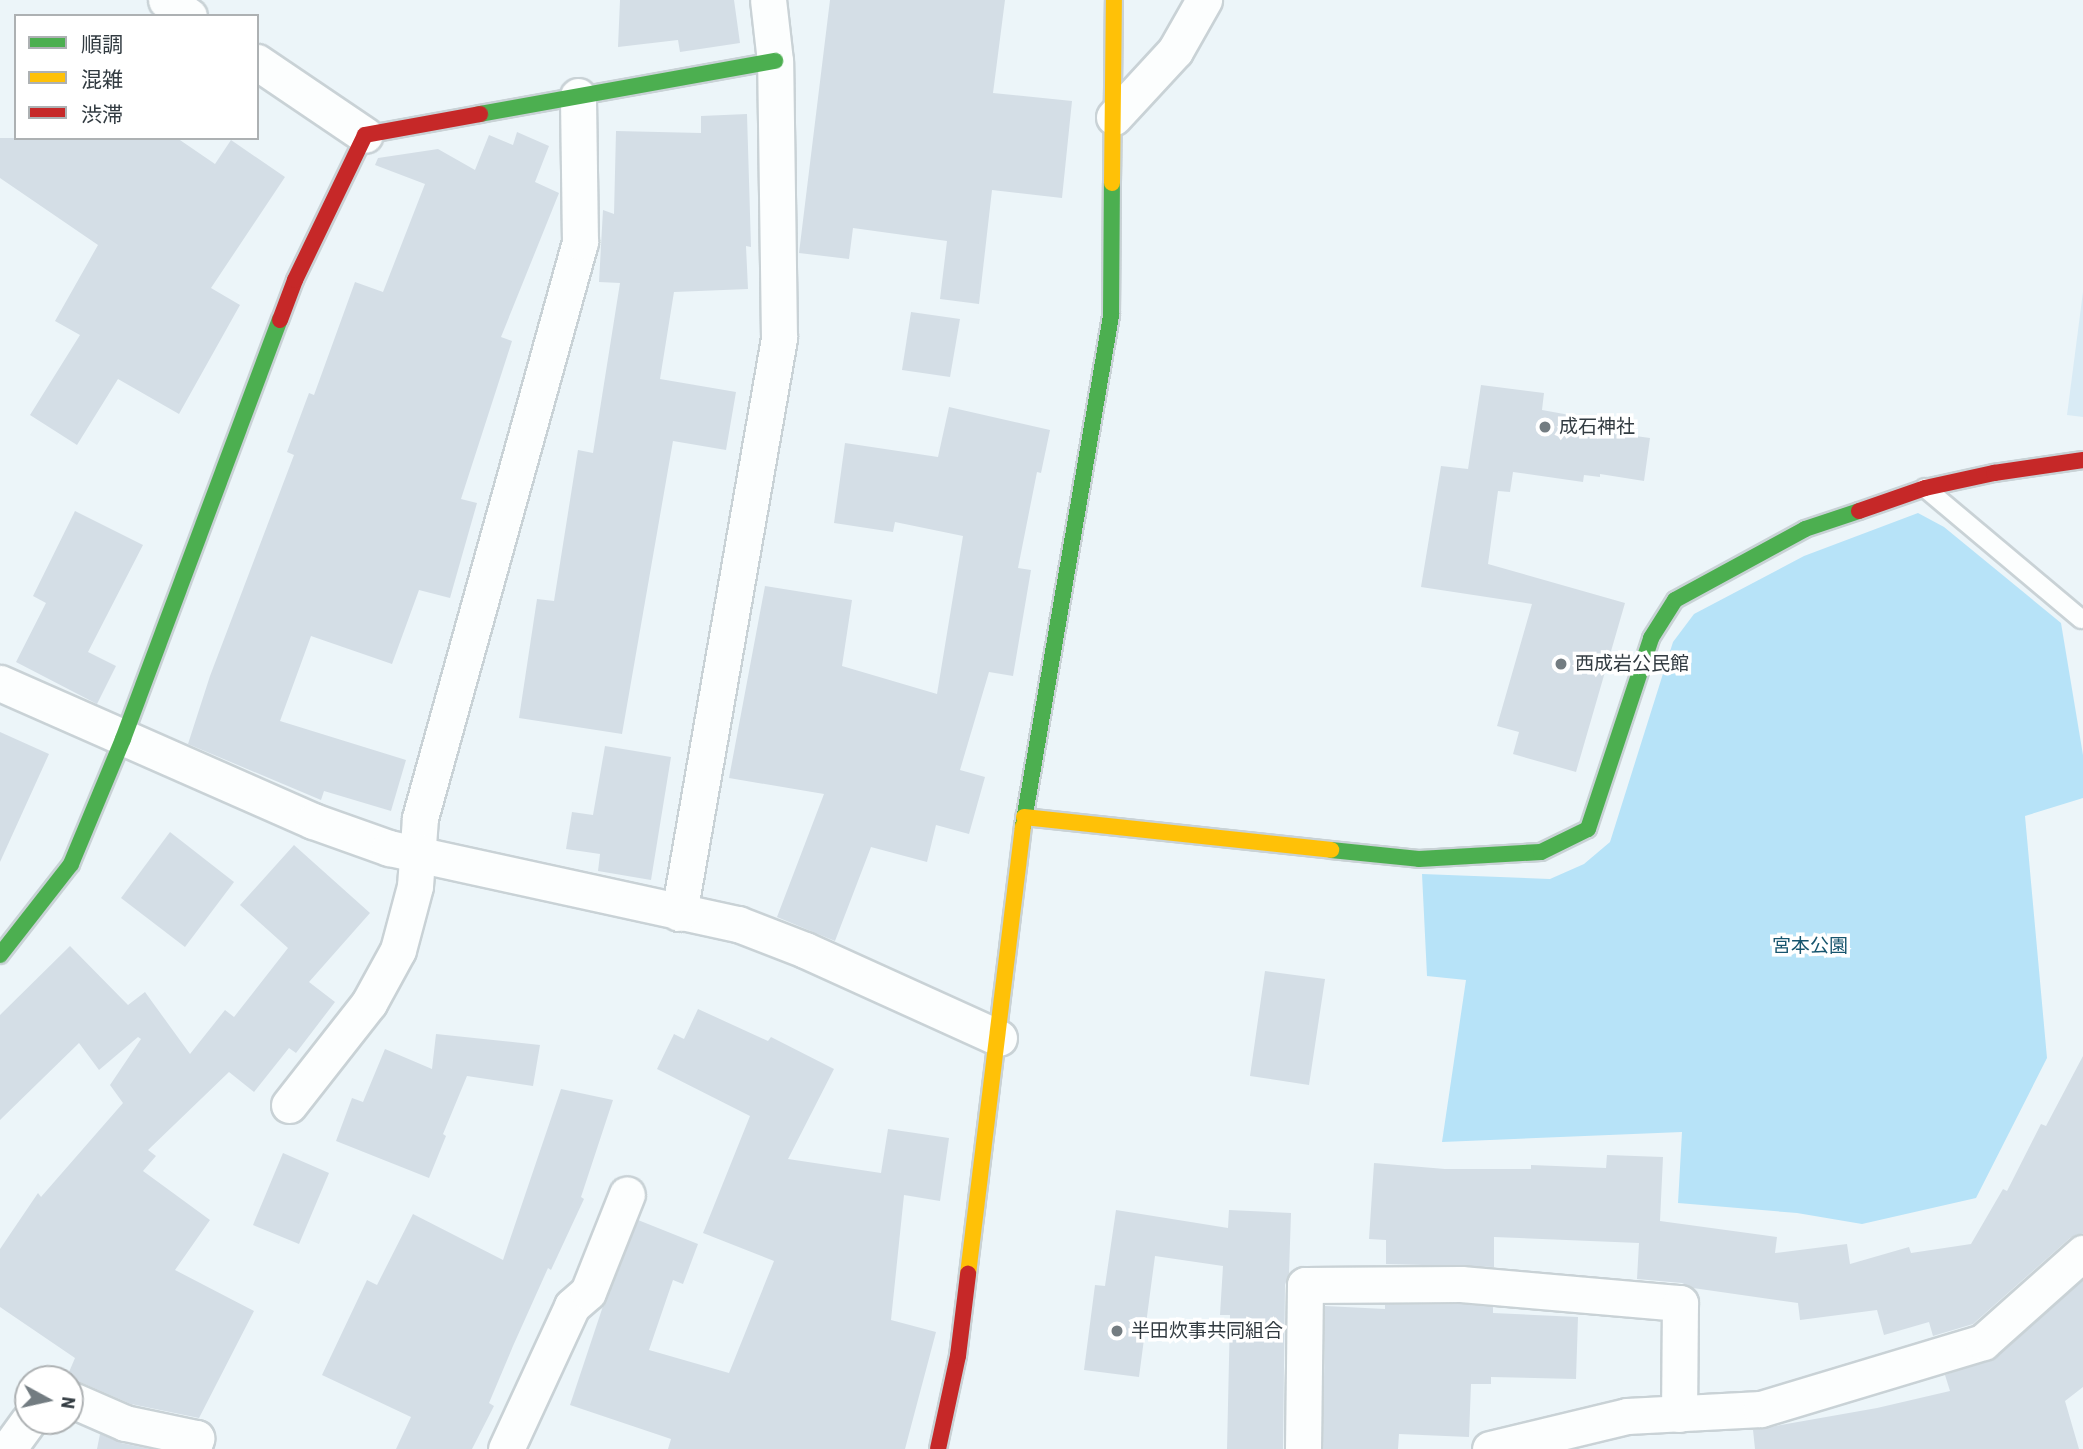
<!DOCTYPE html>
<meta charset="utf-8">
<style>
body{margin:0}
#map{position:relative;width:2083px;height:1449px;overflow:hidden;background:#ecf5f9;font-family:"Roboto Condensed","Noto Sans JP",sans-serif}
div>[style]{position:absolute}
[style*='--x']{left:calc(var(--x)*1px);top:calc(var(--y)*1px);width:calc(var(--w)*1px);rotate:calc(var(--a)*1deg)}
.built>*{inset:0;background:#d9ebf5}
.green>*{inset:0;background:#b7e3f8}
.building>*{inset:0;background:#d4dee6}
.roads{filter:drop-shadow(2px 0 #c9d2d6) drop-shadow(-2px 0 #c9d2d6) drop-shadow(0 2px #c9d2d6) drop-shadow(0 -2px #c9d2d6)}
.lane>*{height:18px;margin:-9px;padding:0 9px;transform-origin:9px;border-radius:9px;background:#fcfefe}
.street>*{height:35px;margin:-17.5px;padding:0 17.5px;transform-origin:17.5px;border-radius:17.5px;background:#fcfefe}
.fast>*{height:16px;margin:-8px;padding:0 8px;transform-origin:8px;border-radius:8px;background:#4caf50}
.slow>*{height:16px;margin:-8px;padding:0 8px;transform-origin:8px;border-radius:8px;background:#ffc107}
.jam>*{height:16px;margin:-8px;padding:0 8px;transform-origin:8px;border-radius:8px;background:#c62828}
.dots>*{width:19px;height:19px;translate:-50% -50%;box-sizing:border-box;border:4px solid #fff;border-radius:50%}
span{translate:-50% -50%;white-space:nowrap;text-align:center;line-height:1.15;-webkit-text-stroke:7px #fff;paint-order:stroke}
.poi-label{font-size:19px;color:#323b41}
.left{translate:0 -50%;text-align:left}
.park-label{font-size:19px;color:#17556e}
.legend{position:absolute;left:14px;top:14px;width:245px;height:126px;box-sizing:border-box;background:#fff;border:2px solid #adb1b3;margin:0;padding:9px 12px;list-style:none;font-size:21px;color:#323b41}
.legend li{display:flex;align-items:center;gap:14px;height:35px}
.legend b{width:35px;border:2px solid #adb1b3}
.north{position:absolute;left:14px;top:1365px;width:70px;height:70px;box-sizing:border-box;background:#fff;border:2px solid #adb1b3;border-radius:50%;rotate:98deg;font-size:19px;font-weight:700;line-height:28px;text-align:center;color:#323b41}
.north::after{content:'';display:block;margin:auto;width:24px;height:32px;background:#737c81;clip-path:polygon(50% 0,100% 100%,50% 72%,0 100%)}
</style>
<div id="map">
<div class="built">
<div style="clip-path:polygon(2083px 292px,2083px 417px,2067px 415px)"></div>
</div>
<div class="green">
<div style="clip-path:polygon(1918px 513px,1944px 527px,2061px 623px,2083px 755px,2083px 798px,2025px 816px,2047px 1058px,1976px 1198px,1862px 1224px,1797px 1213px,1678px 1203px,1682px 1132px,1442px 1142px,1466px 980px,1427px 976px,1422px 874px,1550px 879px,1584px 864px,1610px 842px,1673px 642px,1694px 614px,1804px 556px)"></div>
</div>
<div class="building">
<div style="clip-path:polygon(620px 0,734px 0,740px 43px,680px 52px,678px 40px,618px 47px)"></div>
<div style="clip-path:polygon(830px 0,1005px 0,993px 93px,1072px 101px,1062px 198px,992px 190px,979px 304px,940px 299px,947px 241px,853px 228px,849px 259px,799px 253px)"></div>
<div style="clip-path:polygon(747px 114px,751px 247px,746px 246px,748px 289px,674px 292px,660px 379px,736px 392px,726px 450px,673px 441px,622px 734px,519px 718px,537px 599px,554px 601px,578px 450px,593px 453px,620px 283px,599px 282px,603px 210px,614px 214px,616px 131px,701px 133px,701px 116px)"></div>
<div style="clip-path:polygon(517px 132px,549px 146px,535px 182px,559px 193px,501px 337px,512px 341px,461px 499px,477px 503px,450px 598px,419px 590px,392px 664px,311px 636px,280px 721px,406px 760px,391px 811px,324px 791px,321px 800px,188px 744px,210px 676px,294px 455px,287px 452px,309px 393px,314px 395px,355px 282px,383px 292px,425px 184px,375px 165px,378px 158px,438px 149px,475px 170px,489px 135px,513px 145px)"></div>
<div style="clip-path:polygon(0 138px,177px 138px,215px 164px,231px 140px,285px 177px,211px 288px,240px 305px,179px 414px,118px 379px,77px 445px,30px 415px,80px 335px,55px 321px,98px 245px,0 178px)"></div>
<div style="clip-path:polygon(911px 312px,960px 319px,950px 377px,902px 370px)"></div>
<div style="clip-path:polygon(1481px 385px,1544px 393px,1542px 410px,1608px 422px,1606px 432px,1650px 438px,1644px 481px,1600px 474px,1600px 477px,1584px 475px,1583px 482px,1513px 472px,1510px 492px,1498px 491px,1488px 564px,1625px 603px,1576px 772px,1513px 754px,1519px 732px,1497px 726px,1532px 604px,1421px 587px,1441px 466px,1468px 469px)"></div>
<div style="clip-path:polygon(949px 407px,1050px 430px,1041px 473px,1037px 472px,1018px 568px,1031px 570px,1013px 676px,989px 672px,960px 770px,985px 777px,969px 834px,936px 825px,927px 862px,871px 847px,835px 941px,777px 917px,824px 794px,729px 778px,765px 586px,852px 600px,842px 666px,937px 694px,963px 536px,895px 522px,893px 532px,834px 523px,845px 443px,938px 457px)"></div>
<div style="clip-path:polygon(75px 511px,143px 545px,88px 652px,116px 666px,97px 704px,16px 662px,46px 603px,33px 596px)"></div>
<div style="clip-path:polygon(0 732px,49px 754px,0 862px)"></div>
<div style="clip-path:polygon(605px 746px,671px 757px,651px 880px,598px 871px,600px 854px,566px 849px,572px 812px,593px 815px)"></div>
<div style="clip-path:polygon(170px 832px,234px 882px,185px 947px,121px 898px)"></div>
<div style="clip-path:polygon(294px 845px,370px 913px,309px 982px,335px 1002px,296px 1053px,289px 1048px,254px 1092px,229px 1072px,148px 1150px,156px 1156px,143px 1171px,210px 1220px,175px 1270px,254px 1311px,199px 1418px,131px 1404px,78px 1381px,66px 1379px,75px 1358px,0 1307px,0 1249px,38px 1193px,41px 1197px,123px 1103px,110px 1085px,141px 1039px,138px 1037px,99px 1070px,79px 1043px,0 1120px,0 1015px,70px 946px,128px 1005px,145px 992px,190px 1054px,225px 1010px,234px 1017px,288px 948px,240px 905px)"></div>
<div style="clip-path:polygon(1265px 971px,1325px 979px,1309px 1085px,1250px 1076px)"></div>
<div style="clip-path:polygon(698px 1009px,768px 1041px,771px 1037px,834px 1069px,788px 1159px,881px 1173px,888px 1129px,949px 1138px,940px 1201px,904px 1195px,891px 1320px,936px 1332px,905px 1449px,668px 1449px,671px 1439px,570px 1405px,604px 1303px,638px 1220px,698px 1244px,683px 1284px,673px 1280px,649px 1350px,729px 1373px,774px 1261px,703px 1233px,750px 1116px,657px 1069px,674px 1034px,684px 1039px)"></div>
<div style="clip-path:polygon(436px 1034px,540px 1045px,533px 1086px,467px 1076px,443px 1134px,446px 1136px,429px 1178px,336px 1141px,352px 1098px,363px 1102px,385px 1049px,432px 1069px)"></div>
<div style="clip-path:polygon(2083px 1056px,2083px 1233px,2070px 1238px,1973px 1324px,1933px 1336px,1929px 1322px,1884px 1335px,1877px 1310px,1800px 1320px,1798px 1303px,1693px 1288px,1682px 1283px,1637px 1279px,1639px 1243px,1494px 1237px,1494px 1267px,1386px 1264px,1386px 1240px,1369px 1239px,1374px 1163px,1445px 1169px,1531px 1169px,1531px 1165px,1606px 1168px,1607px 1155px,1663px 1157px,1660px 1221px,1777px 1237px,1775px 1253px,1847px 1244px,1850px 1264px,1909px 1247px,1911px 1253px,1971px 1244px,2003px 1189px,2007px 1191px,2041px 1124px,2046px 1126px)"></div>
<div style="clip-path:polygon(561px 1089px,613px 1100px,581px 1197px,584px 1199px,551px 1270px,548px 1268px,513px 1346px,489px 1403px,494px 1406px,472px 1449px,396px 1449px,411px 1417px,322px 1375px,367px 1280px,377px 1285px,413px 1214px,503px 1260px)"></div>
<div style="clip-path:polygon(283px 1153px,329px 1173px,299px 1244px,253px 1225px)"></div>
<div style="clip-path:polygon(1116px 1210px,1228px 1228px,1229px 1210px,1291px 1213px,1289px 1273px,1285px 1285px,1283px 1449px,1227px 1449px,1230px 1315px,1220px 1315px,1223px 1266px,1155px 1256px,1139px 1377px,1084px 1370px,1095px 1285px,1105px 1286px)"></div>
<div style="clip-path:polygon(2083px 1280px,2083px 1387px,2065px 1401px,2079px 1449px,1755px 1449px,1753px 1430px,1877px 1408px,1950px 1391px,1945px 1375px,1996px 1357px)"></div>
<div style="clip-path:polygon(1460px 1304px,1493px 1307px,1493px 1313px,1578px 1317px,1576px 1379px,1491px 1377px,1491px 1384px,1471px 1384px,1469px 1437px,1399px 1434px,1398px 1449px,1323px 1449px,1325px 1306px,1385px 1309px,1385px 1305px)"></div>
<div style="clip-path:polygon(100px 1434px,121px 1443px,151px 1449px,97px 1449px)"></div>
</div>
<div class="roads">
<div class="lane">
<div style="--x:1925;--y:488;--w:204;--a:40"></div>
</div>
<div class="street">
<div style="--x:166;--y:0;--w:28;--a:35"></div>
<div style="--x:257;--y:62;--w:130;--a:34.1"></div>
<div style="--x:1114;--y:117;--w:90;--a:-47.3"></div>
<div style="--x:1175;--y:51;--w:59;--a:-60.4"></div>
<div style="--x:0;--y:683;--w:342;--a:23.8"></div>
<div style="--x:313;--y:821;--w:81;--a:19.6"></div>
<div style="--x:389;--y:848;--w:357;--a:12.3"></div>
<div style="--x:738;--y:924;--w:72;--a:21.2"></div>
<div style="--x:805;--y:950;--w:213;--a:24.4"></div>
<div style="--x:679;--y:913;--w:584;--a:-80.13"></div>
<div style="--x:779;--y:338;--w:277;--a:-90.8"></div>
<div style="--x:775;--y:61;--w:61;--a:-96.5"></div>
<div style="--x:289;--y:1105;--w:130;--a:-51.9"></div>
<div style="--x:369;--y:1003;--w:60;--a:-61.3"></div>
<div style="--x:398;--y:950;--w:66;--a:-75.1"></div>
<div style="--x:415;--y:886;--w:68;--a:-85.8"></div>
<div style="--x:420;--y:818;--w:598;--a:-74.48"></div>
<div style="--x:580;--y:242;--w:146;--a:-90.8"></div>
<div style="--x:70;--y:1399;--w:60;--a:23.6"></div>
<div style="--x:125;--y:1423;--w:73;--a:11.9"></div>
<div style="--x:196;--y:1438;--w:11;--a:105"></div>
<div style="--x:8;--y:1449;--w:34;--a:-54"></div>
<div style="--x:506;--y:1449;--w:157;--a:-65.2"></div>
<div style="--x:572;--y:1306;--w:21;--a:-41"></div>
<div style="--x:588;--y:1292;--w:105;--a:-68.3"></div>
<div style="--x:1303;--y:1449;--w:164;--a:-89.3"></div>
<div style="--x:1305;--y:1285;--w:156;--a:-0.4"></div>
<div style="--x:1461;--y:1284;--w:220;--a:5"></div>
<div style="--x:1680;--y:1303;--w:111;--a:90.5"></div>
<div style="--x:1490;--y:1449;--w:141;--a:-13.5"></div>
<div style="--x:1627;--y:1416;--w:134;--a:-3"></div>
<div style="--x:1761;--y:1409;--w:232;--a:-16.8"></div>
<div style="--x:1983;--y:1342;--w:134;--a:-41.7"></div>
</div>
<div class="fast">
<div style="--x:480;--y:114;--w:300;--a:-10.2"></div>
<div style="--x:1023;--y:826;--w:518;--a:-80.21"></div>
<div style="--x:1111;--y:316;--w:133;--a:-89.6"></div>
<div style="--x:1331;--y:850;--w:88;--a:5.8"></div>
<div style="--x:1419;--y:859;--w:122;--a:-3.3"></div>
<div style="--x:1541;--y:852;--w:52;--a:-26.1"></div>
<div style="--x:1588;--y:829;--w:201;--a:-71.7"></div>
<div style="--x:1651;--y:638;--w:45;--a:-57.7"></div>
<div style="--x:1675;--y:600;--w:148;--a:-28.6"></div>
<div style="--x:1805;--y:529;--w:57;--a:-18.4"></div>
<div style="--x:0;--y:955;--w:115;--a:-52"></div>
<div style="--x:71;--y:864;--w:135;--a:-67.4"></div>
<div style="--x:123;--y:739;--w:447;--a:-69.5"></div>
</div>
<div class="slow">
<div style="--x:1112;--y:183;--w:183;--a:-89.4"></div>
<div style="--x:1024;--y:817;--w:309;--a:6.1"></div>
<div style="--x:968;--y:1274;--w:451;--a:-83"></div>
</div>
<div class="jam">
<div style="--x:280;--y:320;--w:43;--a:-69.4"></div>
<div style="--x:295;--y:280;--w:161;--a:-64.2"></div>
<div style="--x:365;--y:135;--w:117;--a:-10.3"></div>
<div style="--x:1859;--y:511;--w:70;--a:-19.2"></div>
<div style="--x:1925;--y:488;--w:71;--a:-12.3"></div>
<div style="--x:1994;--y:473;--w:90;--a:-8.3"></div>
<div style="--x:938;--y:1449;--w:95;--a:-77.9"></div>
<div style="--x:958;--y:1356;--w:83;--a:-83"></div>
</div>
</div>
<div class="dots">
<div style="left:1545px;top:427px;background:#737c81"></div>
<div style="left:1561px;top:664px;background:#737c81"></div>
<div style="left:1117px;top:1331px;background:#737c81"></div>
</div>
<div class="poi-label">
<span class="left" style="left:1559px;top:427px">成石神社</span>
<span class="left" style="left:1575px;top:664px">西成岩公民館</span>
<span class="left" style="left:1131px;top:1331px">半田炊事共同組合</span>
</div>
<div class="park-label">
<span style="left:1810px;top:946px">宮本公園</span>
</div>
<ul class="legend">
<li><b style="height:9px;background:#4caf50"></b>順調</li>
<li><b style="height:9px;background:#ffc107"></b>混雑</li>
<li><b style="height:9px;background:#c62828"></b>渋滞</li>
</ul>
<div class="north">N</div>
</div>
